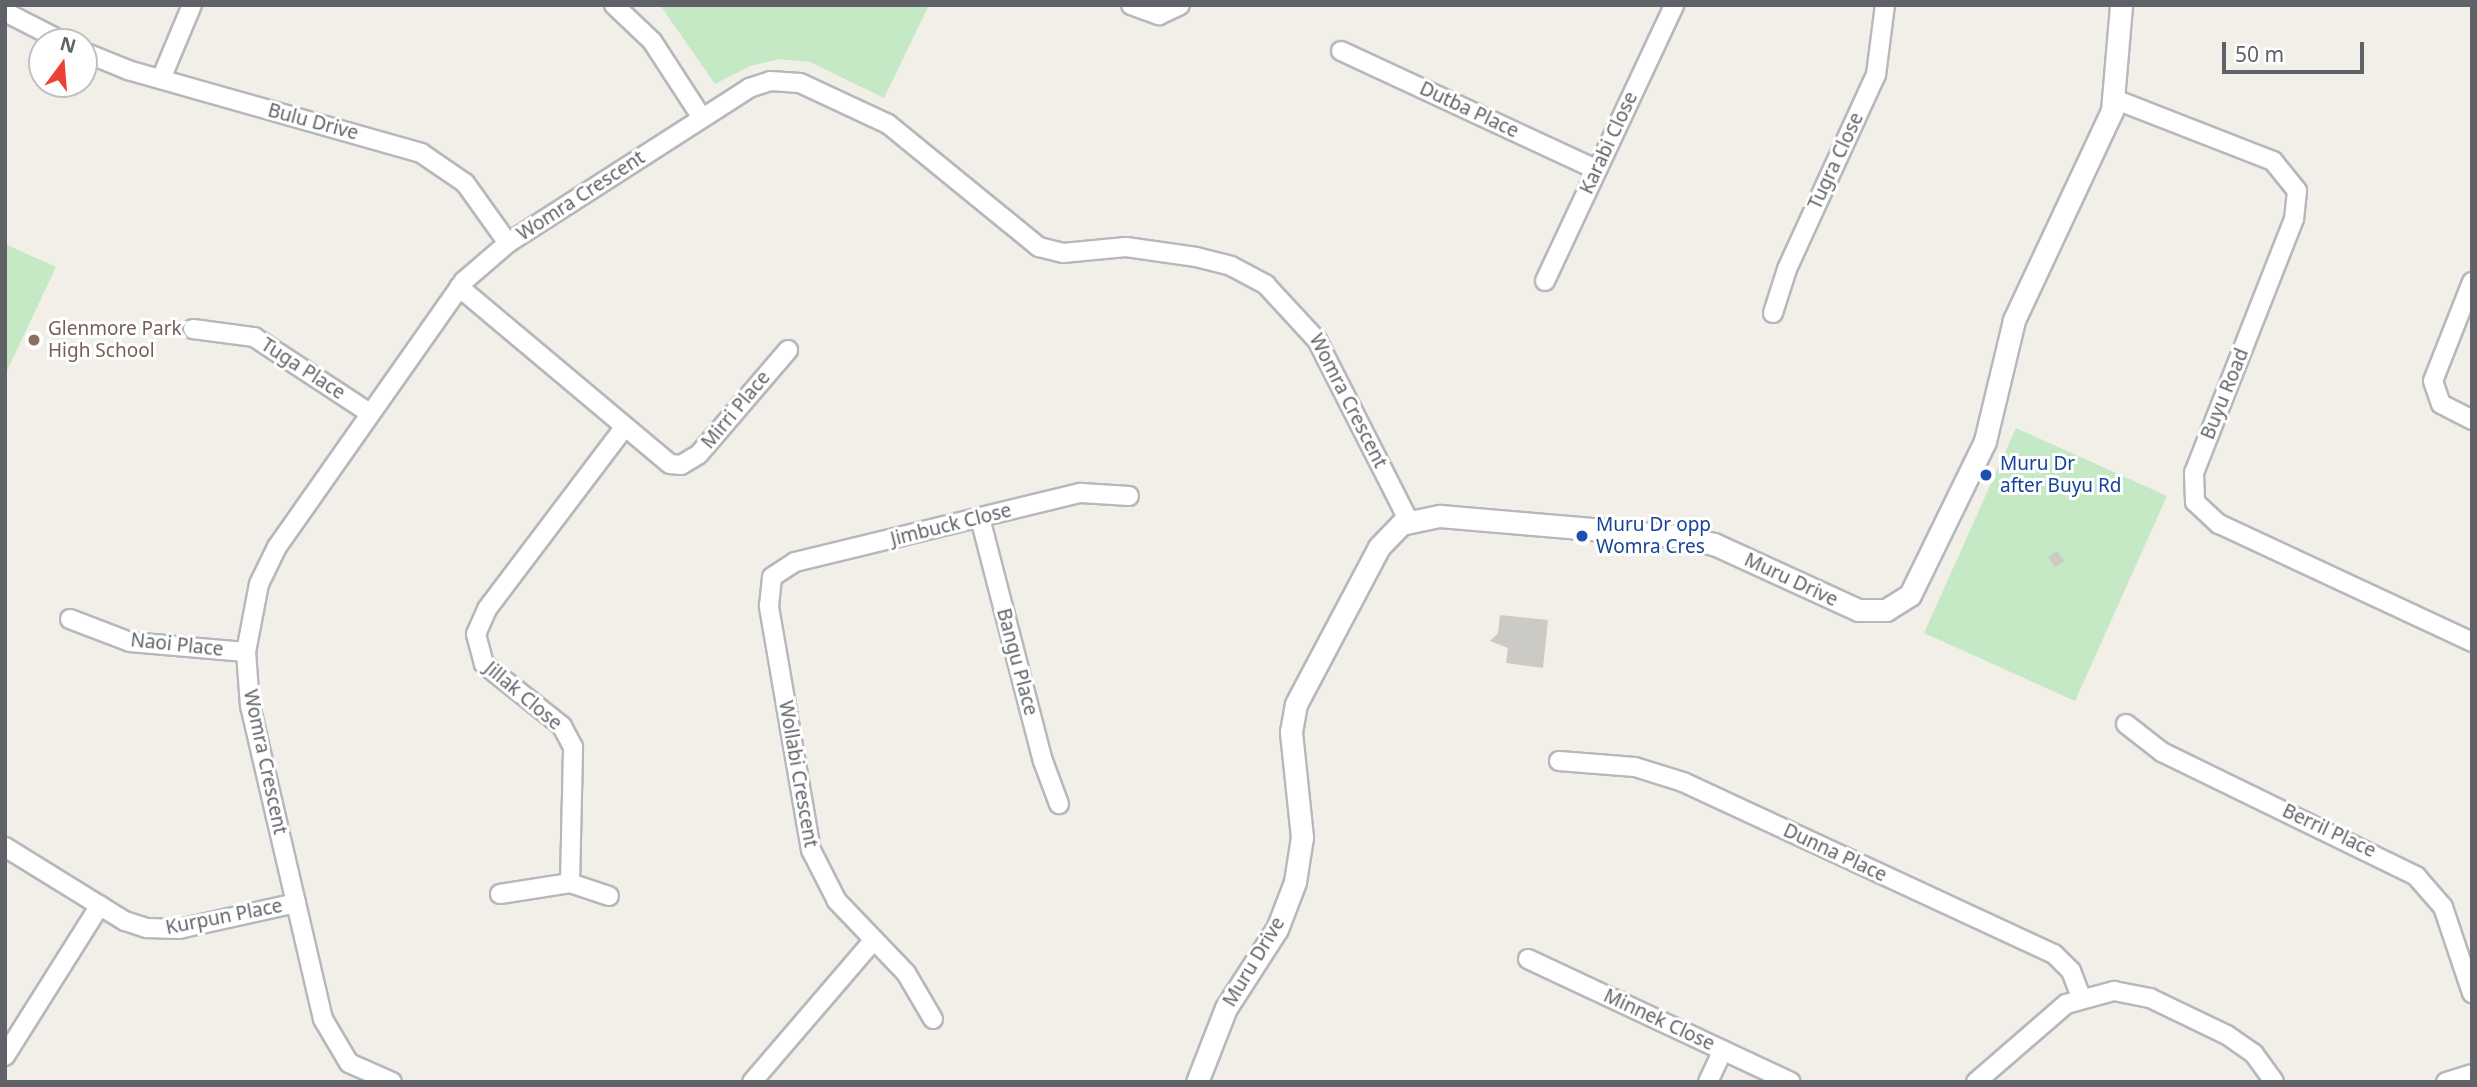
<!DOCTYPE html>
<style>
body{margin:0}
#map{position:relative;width:2477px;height:1087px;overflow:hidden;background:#f1efe8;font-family:"Noto Sans",sans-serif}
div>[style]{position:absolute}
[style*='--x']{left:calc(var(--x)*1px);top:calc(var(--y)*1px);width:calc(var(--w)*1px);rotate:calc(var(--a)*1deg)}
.green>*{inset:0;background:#c5e8c5}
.building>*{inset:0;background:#cccac5}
.roads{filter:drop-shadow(2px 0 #b5b8bc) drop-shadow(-2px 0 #b5b8bc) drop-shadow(0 2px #b5b8bc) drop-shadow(0 -2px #b5b8bc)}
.minor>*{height:18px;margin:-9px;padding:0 9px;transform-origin:9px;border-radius:9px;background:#fff}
.tertiary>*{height:21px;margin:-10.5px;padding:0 10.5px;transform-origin:10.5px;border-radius:10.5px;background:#fff}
.dots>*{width:19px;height:19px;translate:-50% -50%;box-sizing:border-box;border:4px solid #fff;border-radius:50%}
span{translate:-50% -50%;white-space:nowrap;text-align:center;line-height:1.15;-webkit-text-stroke:6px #fff;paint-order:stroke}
.street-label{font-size:19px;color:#5f6368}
.education-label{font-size:19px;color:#785e54}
.left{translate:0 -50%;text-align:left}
.transit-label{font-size:19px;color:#164399}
.frame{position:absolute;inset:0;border:7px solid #5f6368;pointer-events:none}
.north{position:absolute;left:28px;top:28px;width:70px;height:70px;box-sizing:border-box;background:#fff;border:2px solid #bfc1c3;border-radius:50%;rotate:16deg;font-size:19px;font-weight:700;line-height:28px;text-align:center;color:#5f6368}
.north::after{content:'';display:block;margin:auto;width:24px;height:32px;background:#ea4335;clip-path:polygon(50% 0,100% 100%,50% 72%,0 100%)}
.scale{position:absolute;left:2222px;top:42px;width:142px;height:32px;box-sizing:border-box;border:4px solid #5f6368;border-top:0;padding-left:9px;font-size:21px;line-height:24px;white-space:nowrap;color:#5f6368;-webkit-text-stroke:5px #fff;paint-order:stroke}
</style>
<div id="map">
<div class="green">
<div style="clip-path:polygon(660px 5px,929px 5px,884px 98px,810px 62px,780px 59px,750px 66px,715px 84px)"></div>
<div style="clip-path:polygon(5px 244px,56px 267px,5px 375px)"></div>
<div style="clip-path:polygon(2016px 428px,2167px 496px,2075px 701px,1924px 633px)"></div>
</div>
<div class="building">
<div style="clip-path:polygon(2057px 551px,2064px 561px,2055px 567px,2048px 557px)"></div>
<div style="clip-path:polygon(1500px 615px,1548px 620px,1543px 668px,1506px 663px,1508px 648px,1490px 641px,1498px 633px)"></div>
</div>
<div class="roads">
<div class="minor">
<div style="--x:614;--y:5;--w:52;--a:43.5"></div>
<div style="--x:652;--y:41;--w:92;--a:57"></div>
<div style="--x:1131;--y:5;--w:30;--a:20"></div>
<div style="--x:1159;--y:15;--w:23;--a:-25"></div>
<div style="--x:5;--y:12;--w:66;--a:27"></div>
<div style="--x:1341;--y:51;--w:282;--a:24.9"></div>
<div style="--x:84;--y:52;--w:48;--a:22.2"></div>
<div style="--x:128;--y:70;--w:305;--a:15.8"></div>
<div style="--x:421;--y:153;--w:53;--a:34.3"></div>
<div style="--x:465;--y:183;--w:74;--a:54.4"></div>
<div style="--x:161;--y:79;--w:80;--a:-67.3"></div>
<div style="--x:2114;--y:99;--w:171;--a:21.3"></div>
<div style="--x:2273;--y:161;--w:38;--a:51"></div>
<div style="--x:2297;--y:191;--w:28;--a:96"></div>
<div style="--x:2294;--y:219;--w:273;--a:111.5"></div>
<div style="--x:2194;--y:473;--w:29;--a:88"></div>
<div style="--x:2195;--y:502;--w:33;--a:43"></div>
<div style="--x:2219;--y:524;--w:279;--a:25"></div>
<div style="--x:1545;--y:281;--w:305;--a:-64.9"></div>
<div style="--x:2472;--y:282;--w:106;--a:111.5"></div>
<div style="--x:2433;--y:381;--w:24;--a:71"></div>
<div style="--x:2441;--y:404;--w:35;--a:27"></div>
<div style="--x:459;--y:287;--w:275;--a:40"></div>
<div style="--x:670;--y:464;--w:11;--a:5"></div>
<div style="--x:681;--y:465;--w:21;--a:-31"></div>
<div style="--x:699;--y:454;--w:137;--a:-49.4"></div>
<div style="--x:1773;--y:313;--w:46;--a:-72.3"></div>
<div style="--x:1787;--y:269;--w:213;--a:-65.4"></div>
<div style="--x:1876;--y:75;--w:71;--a:-82.7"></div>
<div style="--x:193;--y:329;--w:62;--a:7.5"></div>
<div style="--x:254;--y:337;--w:136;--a:33.3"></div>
<div style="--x:980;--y:518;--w:251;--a:75.5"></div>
<div style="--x:1043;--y:761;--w:46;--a:69.6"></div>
<div style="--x:70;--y:619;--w:64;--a:21"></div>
<div style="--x:130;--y:642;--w:116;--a:4.9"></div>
<div style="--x:2126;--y:724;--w:46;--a:37.9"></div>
<div style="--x:2162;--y:752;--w:283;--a:26"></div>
<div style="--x:2416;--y:876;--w:41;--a:48.9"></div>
<div style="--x:2443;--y:907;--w:91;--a:71.4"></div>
<div style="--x:1559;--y:761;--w:76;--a:4.5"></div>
<div style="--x:1635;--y:767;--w:50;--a:17.4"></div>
<div style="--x:1683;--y:782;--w:409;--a:24.9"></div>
<div style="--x:2054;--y:954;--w:24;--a:45"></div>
<div style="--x:2071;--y:971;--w:28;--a:69"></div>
<div style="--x:5;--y:847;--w:141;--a:31.7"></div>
<div style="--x:125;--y:921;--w:23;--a:18"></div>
<div style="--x:147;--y:928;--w:32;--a:2"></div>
<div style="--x:179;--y:929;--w:120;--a:-12.5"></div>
<div style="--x:570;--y:883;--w:136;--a:-88.7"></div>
<div style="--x:573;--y:747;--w:24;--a:-118"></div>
<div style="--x:562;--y:726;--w:100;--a:-141.5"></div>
<div style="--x:484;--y:664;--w:31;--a:-105"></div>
<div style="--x:476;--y:634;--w:27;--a:-66"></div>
<div style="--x:487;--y:609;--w:226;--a:-52.9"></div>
<div style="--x:500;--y:894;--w:71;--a:-8.9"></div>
<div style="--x:570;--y:883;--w:41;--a:18.4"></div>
<div style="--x:1528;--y:959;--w:290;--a:25.1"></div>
<div style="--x:933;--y:1019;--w:53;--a:-120.4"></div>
<div style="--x:906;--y:973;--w:100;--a:-133.8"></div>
<div style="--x:837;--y:901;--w:57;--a:-117"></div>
<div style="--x:811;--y:850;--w:248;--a:-99.8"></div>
<div style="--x:769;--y:606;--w:29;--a:-84"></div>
<div style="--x:772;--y:577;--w:27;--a:-33"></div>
<div style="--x:795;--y:562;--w:294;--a:-13.6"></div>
<div style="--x:1081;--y:493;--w:48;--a:3.6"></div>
<div style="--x:5;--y:1056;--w:178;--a:-57.8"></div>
<div style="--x:392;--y:1082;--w:47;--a:-156.2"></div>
<div style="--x:349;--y:1063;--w:51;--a:-120.6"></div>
<div style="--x:323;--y:1019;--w:321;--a:-103.1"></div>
<div style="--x:250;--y:706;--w:54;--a:-94.2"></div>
<div style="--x:246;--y:652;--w:69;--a:-79.2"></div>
<div style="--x:259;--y:584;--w:41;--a:-64.1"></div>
<div style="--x:277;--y:547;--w:325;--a:-54.9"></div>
<div style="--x:464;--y:281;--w:58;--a:-40.8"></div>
<div style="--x:508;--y:243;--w:287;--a:-32.7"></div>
<div style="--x:749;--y:88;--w:22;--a:-18"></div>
<div style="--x:770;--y:81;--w:30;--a:4"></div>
<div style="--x:800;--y:83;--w:97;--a:25"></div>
<div style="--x:888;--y:124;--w:195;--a:39.2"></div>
<div style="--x:1039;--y:247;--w:25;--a:14"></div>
<div style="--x:1063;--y:253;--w:63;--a:-5.4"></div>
<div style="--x:1126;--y:247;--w:71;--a:8.1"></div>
<div style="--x:1196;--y:257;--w:36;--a:14"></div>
<div style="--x:1231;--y:266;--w:40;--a:28"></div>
<div style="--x:1266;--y:285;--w:75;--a:47.2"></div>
<div style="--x:1317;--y:340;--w:201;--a:63.1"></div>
<div style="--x:752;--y:1082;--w:186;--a:-49.4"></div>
<div style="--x:1708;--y:1082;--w:35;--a:-65"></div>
<div style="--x:1976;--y:1082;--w:119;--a:-40.9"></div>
<div style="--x:2066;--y:1004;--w:50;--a:-15.2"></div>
<div style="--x:2114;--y:991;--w:37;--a:11"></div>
<div style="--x:2150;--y:998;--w:85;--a:25.7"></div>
<div style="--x:2227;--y:1035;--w:33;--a:35"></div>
<div style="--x:2254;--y:1054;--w:34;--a:54"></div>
<div style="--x:2446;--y:1082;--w:27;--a:-17"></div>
</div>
<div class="tertiary">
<div style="--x:1197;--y:1082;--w:79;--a:-68.6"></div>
<div style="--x:1226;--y:1008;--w:94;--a:-57.2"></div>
<div style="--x:1277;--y:929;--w:50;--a:-69"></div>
<div style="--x:1295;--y:882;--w:46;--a:-81.2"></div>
<div style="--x:1302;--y:837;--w:106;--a:-96"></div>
<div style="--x:1291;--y:732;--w:28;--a:-80"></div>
<div style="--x:1296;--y:704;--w:178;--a:-62.1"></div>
<div style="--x:1379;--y:547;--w:32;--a:-46"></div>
<div style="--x:1401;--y:524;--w:40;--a:-12"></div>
<div style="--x:1440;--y:516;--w:246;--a:4.9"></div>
<div style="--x:1685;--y:537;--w:30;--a:14"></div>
<div style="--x:1714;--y:544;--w:158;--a:24.6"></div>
<div style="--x:1858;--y:610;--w:28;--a:0"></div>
<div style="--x:1886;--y:610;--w:28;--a:-32"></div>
<div style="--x:1910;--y:595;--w:171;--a:-64"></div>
<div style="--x:1985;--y:441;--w:124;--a:-76.5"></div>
<div style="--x:2014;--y:320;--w:231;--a:-64.9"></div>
<div style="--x:2112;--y:111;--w:106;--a:-85.1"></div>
</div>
</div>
<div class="dots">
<div style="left:34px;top:340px;background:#8d6e63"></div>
<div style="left:1986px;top:475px;background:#1a4fb4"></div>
<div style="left:1582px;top:536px;background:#1a4fb4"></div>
</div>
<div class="street-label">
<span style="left:1469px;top:110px;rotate:25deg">Dutba Place</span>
<span style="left:313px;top:122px;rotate:15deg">Bulu Drive</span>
<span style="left:1609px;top:143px;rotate:-65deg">Karabi Close</span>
<span style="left:1836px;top:161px;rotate:-65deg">Tugra Close</span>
<span style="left:581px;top:196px;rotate:-33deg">Womra Crescent</span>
<span style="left:303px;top:369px;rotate:33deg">Tuga Place</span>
<span style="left:2225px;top:394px;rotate:-68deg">Buyu Road</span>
<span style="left:1348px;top:401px;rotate:63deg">Womra Crescent</span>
<span style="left:736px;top:410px;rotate:-50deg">Mirri Place</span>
<span style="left:951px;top:525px;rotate:-14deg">Jimbuck Close</span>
<span style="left:1791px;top:580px;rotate:25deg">Muru Drive</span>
<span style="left:177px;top:645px;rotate:6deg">Naoi Place</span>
<span style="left:1017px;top:662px;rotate:75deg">Bangu Place</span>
<span style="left:523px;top:696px;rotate:40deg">Jillak Close</span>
<span style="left:265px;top:762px;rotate:78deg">Womra Crescent</span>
<span style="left:798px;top:774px;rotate:80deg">Wollabi Crescent</span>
<span style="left:2329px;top:831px;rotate:25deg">Berril Place</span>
<span style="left:1835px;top:853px;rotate:25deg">Dunna Place</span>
<span style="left:224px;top:917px;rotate:-11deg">Kurpun Place</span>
<span style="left:1254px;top:962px;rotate:-59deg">Muru Drive</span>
<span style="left:1659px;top:1020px;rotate:25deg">Minnek Close</span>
</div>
<div class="education-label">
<span class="left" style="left:48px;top:340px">Glenmore Park<br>High School</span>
</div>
<div class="transit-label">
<span class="left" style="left:2000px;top:475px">Muru Dr<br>after Buyu Rd</span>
<span class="left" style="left:1596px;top:536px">Muru Dr opp<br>Womra Cres</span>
</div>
<div class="frame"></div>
<div class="north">N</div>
<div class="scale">50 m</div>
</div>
